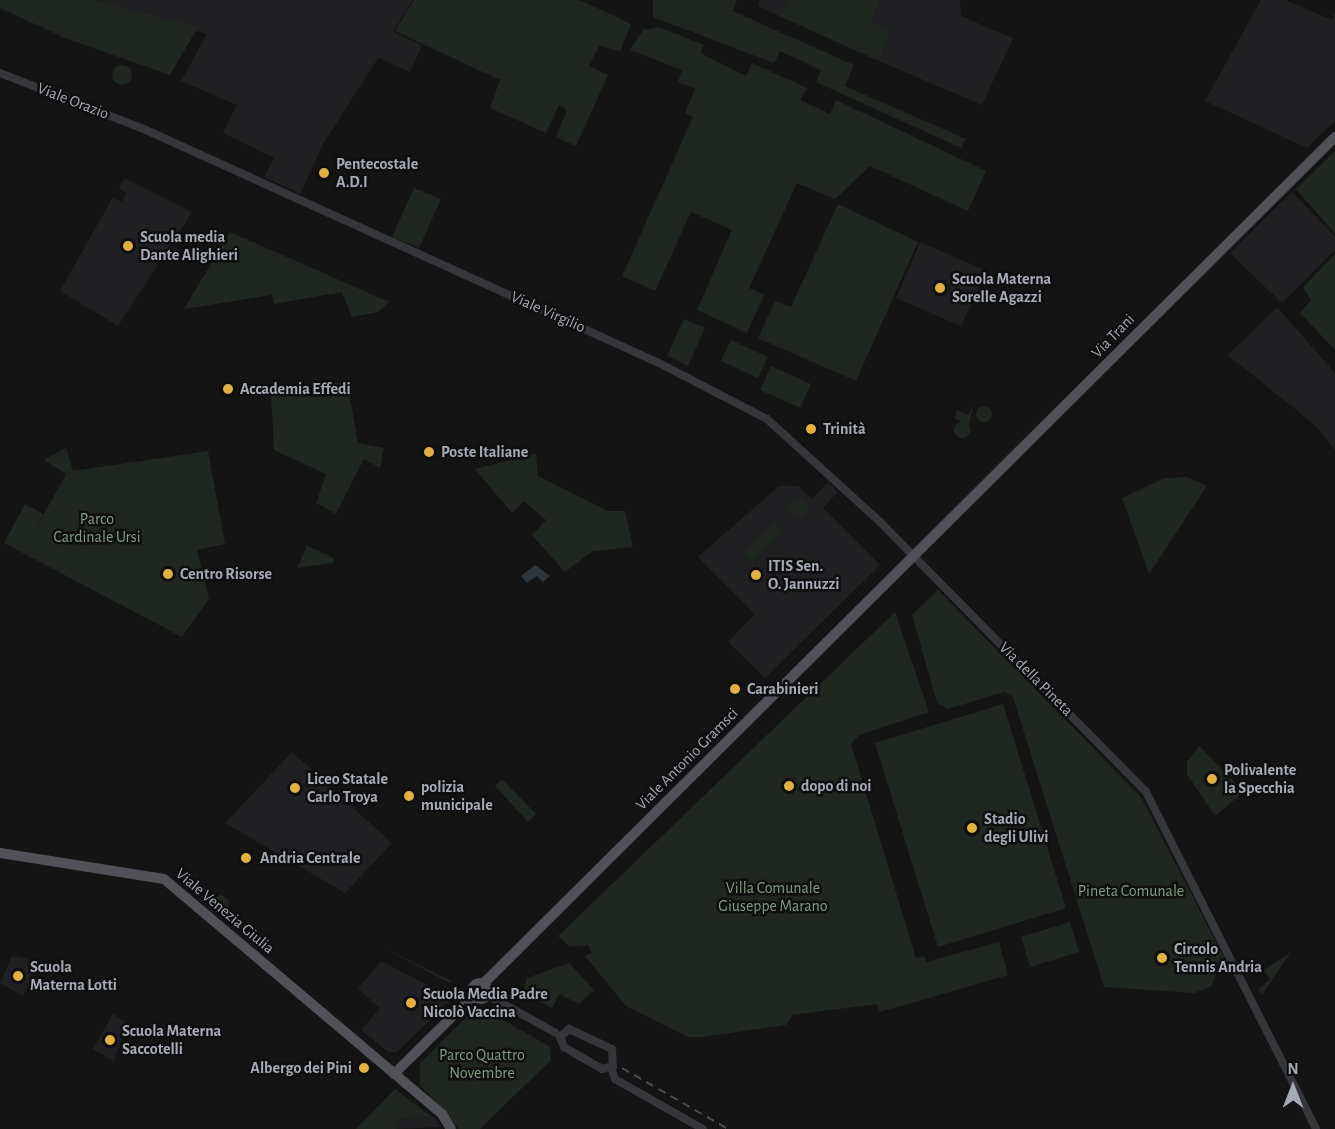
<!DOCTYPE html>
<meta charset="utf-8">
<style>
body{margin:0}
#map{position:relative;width:1335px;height:1129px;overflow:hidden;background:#141415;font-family:"Alegreya Sans",sans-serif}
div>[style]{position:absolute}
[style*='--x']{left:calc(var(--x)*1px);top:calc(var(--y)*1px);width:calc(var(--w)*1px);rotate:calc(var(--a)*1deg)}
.built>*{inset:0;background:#202022}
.green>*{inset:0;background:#202721}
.round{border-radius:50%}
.water>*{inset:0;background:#2e363d}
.minor>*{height:8px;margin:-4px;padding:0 4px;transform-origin:4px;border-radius:4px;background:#35363a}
.major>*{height:10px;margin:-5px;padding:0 5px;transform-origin:5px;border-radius:5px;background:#515258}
.major>.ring{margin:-5px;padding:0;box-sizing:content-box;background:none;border:10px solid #515258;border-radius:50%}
.rail>*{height:2px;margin-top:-1px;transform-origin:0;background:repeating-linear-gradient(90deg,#4e4f54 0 8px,transparent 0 14px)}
.dots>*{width:16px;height:16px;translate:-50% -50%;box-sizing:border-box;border:3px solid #0f0f10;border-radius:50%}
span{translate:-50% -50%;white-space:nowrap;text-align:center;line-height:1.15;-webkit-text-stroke:5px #0f0f10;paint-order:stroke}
.street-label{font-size:16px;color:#a6aab4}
.poi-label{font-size:16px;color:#a6aab4;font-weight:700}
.left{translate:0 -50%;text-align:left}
.right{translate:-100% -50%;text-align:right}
.park-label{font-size:16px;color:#7f9e82}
.north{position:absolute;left:1263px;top:1057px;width:60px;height:60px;-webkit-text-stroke:4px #0f0f10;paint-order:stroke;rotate:0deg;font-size:16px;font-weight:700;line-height:24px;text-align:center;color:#a6aab4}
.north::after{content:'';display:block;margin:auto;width:21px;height:27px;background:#a6aab4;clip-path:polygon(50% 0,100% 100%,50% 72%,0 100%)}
</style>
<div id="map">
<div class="built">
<div style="clip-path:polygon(95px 0,413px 0,393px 32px,422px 45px,410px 72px,378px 58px,323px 144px,300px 194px,264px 177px,274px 158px,223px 133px,237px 105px,181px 81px,207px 34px)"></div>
<div style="clip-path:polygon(760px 0,788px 0,781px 17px,758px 6px)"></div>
<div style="clip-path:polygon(880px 0,960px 0,961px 16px,1013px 38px,982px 105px,879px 61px,891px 29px,871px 22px)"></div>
<div style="clip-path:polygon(1261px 0,1285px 0,1332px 20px,1335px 13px,1335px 121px,1307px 148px,1205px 101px)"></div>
<div style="clip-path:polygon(124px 178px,192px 212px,118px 326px,60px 291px,113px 197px,121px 202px,127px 193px,119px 188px)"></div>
<div style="clip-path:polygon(1292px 192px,1335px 236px,1335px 250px,1282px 303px,1230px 253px)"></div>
<div style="clip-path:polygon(920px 242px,987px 271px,961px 326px,896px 298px)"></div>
<div style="clip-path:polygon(1277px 307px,1335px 373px,1335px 450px,1316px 426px,1228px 355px)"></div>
<div style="clip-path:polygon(828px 482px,838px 492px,823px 508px,880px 565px,765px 678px,728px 642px,755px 614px,698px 557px,779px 486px,798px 486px,812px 499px)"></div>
<div style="clip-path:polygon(292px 752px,392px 843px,345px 893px,225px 823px)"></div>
<div style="clip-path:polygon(12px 956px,40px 962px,23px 996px,0 983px)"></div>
<div style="clip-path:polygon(381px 961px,453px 998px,397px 1052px,388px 1052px,361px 1030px,380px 1008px,358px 989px)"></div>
<div style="clip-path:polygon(113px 1014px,127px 1023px,114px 1061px,93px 1049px)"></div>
<div style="clip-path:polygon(432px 1116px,442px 1127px,396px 1129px,396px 1119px)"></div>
</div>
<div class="green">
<div style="clip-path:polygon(0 0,95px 0,198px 27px,170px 75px,65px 38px,0 8px)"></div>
<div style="clip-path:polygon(414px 0,580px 0,631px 24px,620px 51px,599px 46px,589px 66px,608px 75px,576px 146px,556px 137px,567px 110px,559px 105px,546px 133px,490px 108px,500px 80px,395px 31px)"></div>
<div style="clip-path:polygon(653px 0,737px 0,733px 11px,854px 65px,845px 86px,966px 139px,961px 148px,816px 82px,821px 70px,780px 51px,774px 63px,653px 17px)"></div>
<div style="clip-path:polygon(788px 0,880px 0,871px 22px,891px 29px,879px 61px,781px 17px)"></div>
<div style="clip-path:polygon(659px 27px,704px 45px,700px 53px,746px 76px,752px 63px,807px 88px,800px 100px,830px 114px,836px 100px,986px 171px,968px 211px,870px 166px,835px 199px,797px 183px,749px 288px,764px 295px,747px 333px,697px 310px,732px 230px,691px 212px,655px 291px,622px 276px,693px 117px,685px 113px,695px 89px,678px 82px,682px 70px,630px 50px,643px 30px)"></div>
<div class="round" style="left:112px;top:65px;width:20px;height:20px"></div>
<div style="clip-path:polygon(1335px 151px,1335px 234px,1296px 189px)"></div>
<div style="clip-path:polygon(414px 188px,441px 199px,419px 248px,392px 237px)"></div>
<div style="clip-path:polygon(838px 204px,918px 242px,856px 381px,758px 338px,775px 301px,791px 307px)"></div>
<div style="clip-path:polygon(230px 232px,389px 302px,378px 312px,352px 317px,342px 292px,274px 304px,272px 295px,184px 309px)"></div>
<div style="clip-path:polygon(1335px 254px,1335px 350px,1300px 313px,1311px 300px,1303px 287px)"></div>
<div style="clip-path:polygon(684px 319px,705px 328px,688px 366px,667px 356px)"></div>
<div style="clip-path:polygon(731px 340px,768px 357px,758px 378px,721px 361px)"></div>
<div style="clip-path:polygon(771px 366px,811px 384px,800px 408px,760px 390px)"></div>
<div style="clip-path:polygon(347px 381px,358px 443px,384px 448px,380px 468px,364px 459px,336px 514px,316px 503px,326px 474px,274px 450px,271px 395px)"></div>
<div style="clip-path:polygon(973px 405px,969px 425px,954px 418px,957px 410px,969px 415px)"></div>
<div class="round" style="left:976px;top:406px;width:16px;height:16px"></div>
<div class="round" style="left:954px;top:422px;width:16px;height:16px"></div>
<div style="clip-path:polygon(66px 448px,73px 471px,208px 451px,225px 544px,197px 550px,209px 599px,182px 637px,4px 543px,25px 504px,43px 514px,35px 530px,66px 474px,44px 460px)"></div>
<div style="clip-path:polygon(536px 454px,538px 476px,608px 511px,625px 511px,633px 547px,593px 551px,565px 572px,532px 535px,546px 520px,524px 501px,512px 513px,475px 469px)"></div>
<div style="clip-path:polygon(1187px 477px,1207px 486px,1149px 574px,1122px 498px,1165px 478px)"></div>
<div class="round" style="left:788px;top:497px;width:20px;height:20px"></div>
<div style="clip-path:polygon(774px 521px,783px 531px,752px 562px,743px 552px)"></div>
<div style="clip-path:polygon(307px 546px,334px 558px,333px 563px,297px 568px)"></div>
<div style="clip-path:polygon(938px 590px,1141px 797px,1224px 957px,1211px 986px,1194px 993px,1104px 987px,1013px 697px,1004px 692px,948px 709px,937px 703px,912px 615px)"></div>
<div style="clip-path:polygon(895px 612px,929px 712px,859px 735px,851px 744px,916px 958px,924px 956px,926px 962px,999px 942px,1008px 975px,880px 1012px,877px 1004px,792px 1015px,786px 1025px,702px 1037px,688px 1037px,626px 1006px,585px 956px,592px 953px,588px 945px,570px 947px,558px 936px)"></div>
<div style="clip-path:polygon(1003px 704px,1066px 908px,938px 947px,875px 743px)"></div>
<div style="clip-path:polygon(1199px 746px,1244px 792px,1215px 816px,1187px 774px,1187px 762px)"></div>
<div style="clip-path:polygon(502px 779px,536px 814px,528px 822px,495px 786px)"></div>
<div class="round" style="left:211px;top:895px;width:18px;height:18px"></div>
<div style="clip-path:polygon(1070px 922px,1079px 952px,1030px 967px,1021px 937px)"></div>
<div style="clip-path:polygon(380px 946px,451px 981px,450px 983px)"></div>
<div style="clip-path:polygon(1291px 952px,1262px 995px,1258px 989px,1270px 979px,1264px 970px)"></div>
<div style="clip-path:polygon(569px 963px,594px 990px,579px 1004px,559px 994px,552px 1008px,523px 992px,527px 978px)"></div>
<div style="clip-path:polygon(478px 1006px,549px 1046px,551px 1060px,480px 1129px,459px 1129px,420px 1084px,420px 1063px)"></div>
<div style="clip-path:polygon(395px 1089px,431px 1116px,396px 1119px,396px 1129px,356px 1129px)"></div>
</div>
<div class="water">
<div style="clip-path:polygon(535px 565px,550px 576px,543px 582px,537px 576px,527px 583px,521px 576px)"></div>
</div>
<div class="minor">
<div style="--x:0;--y:73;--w:157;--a:21.3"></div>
<div style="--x:146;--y:130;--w:563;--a:24.43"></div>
<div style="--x:659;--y:363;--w:122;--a:27.4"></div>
<div style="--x:767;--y:419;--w:153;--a:42.3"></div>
<div style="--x:880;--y:522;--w:379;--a:45.4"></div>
<div style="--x:1146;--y:792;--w:377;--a:63.2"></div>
<div style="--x:491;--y:997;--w:74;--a:29"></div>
<div style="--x:569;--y:1029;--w:47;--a:24.9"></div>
<div style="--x:612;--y:1049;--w:17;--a:87"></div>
<div style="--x:613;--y:1066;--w:11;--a:165"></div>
<div style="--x:602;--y:1069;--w:44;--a:-149.9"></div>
<div style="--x:564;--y:1047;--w:11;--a:-112"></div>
<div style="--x:560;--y:1037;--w:12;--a:-42"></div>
<div style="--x:611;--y:1067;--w:13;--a:72"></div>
<div style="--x:615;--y:1079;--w:101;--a:29.6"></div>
</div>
<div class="major">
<div style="--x:0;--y:853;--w:166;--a:9"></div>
<div style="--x:164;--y:879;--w:364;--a:40.2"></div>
<div style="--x:442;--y:1114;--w:17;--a:59"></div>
<div class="ring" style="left:472px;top:983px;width:6px;height:6px"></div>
<div style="--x:484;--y:983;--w:1200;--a:-44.83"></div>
<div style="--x:394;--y:1074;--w:111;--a:-44.6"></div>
</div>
<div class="rail">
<div style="--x:622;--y:1068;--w:122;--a:29.9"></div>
</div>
<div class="dots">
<div style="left:324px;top:173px;background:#e1b040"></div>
<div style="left:128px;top:246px;background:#e1b040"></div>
<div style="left:940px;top:288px;background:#e1b040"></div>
<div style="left:228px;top:389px;background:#e1b040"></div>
<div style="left:811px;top:429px;background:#e1b040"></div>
<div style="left:429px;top:452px;background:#e1b040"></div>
<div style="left:168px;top:574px;background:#e1b040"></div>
<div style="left:756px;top:575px;background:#e1b040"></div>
<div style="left:735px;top:689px;background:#e1b040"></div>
<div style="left:1212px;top:779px;background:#e1b040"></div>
<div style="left:789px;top:786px;background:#e1b040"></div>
<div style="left:295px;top:788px;background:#e1b040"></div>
<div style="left:409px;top:796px;background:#e1b040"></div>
<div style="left:972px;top:828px;background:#e1b040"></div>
<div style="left:246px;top:858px;background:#e1b040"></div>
<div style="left:1162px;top:958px;background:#e1b040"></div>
<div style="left:18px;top:976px;background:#e1b040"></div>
<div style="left:411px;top:1003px;background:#e1b040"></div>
<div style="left:110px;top:1040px;background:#e1b040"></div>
<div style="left:364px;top:1068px;background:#e1b040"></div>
</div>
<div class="street-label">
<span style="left:73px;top:101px;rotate:21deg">Viale Orazio</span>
<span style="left:548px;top:312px;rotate:24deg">Viale Virgilio</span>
<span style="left:1113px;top:336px;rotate:-46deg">Via Trani</span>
<span style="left:1036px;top:679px;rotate:45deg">Via della Pineta</span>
<span style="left:687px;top:759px;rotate:-45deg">Viale Antonio Gramsci</span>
<span style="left:225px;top:911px;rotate:40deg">Viale Venezia Giulia</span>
</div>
<div class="poi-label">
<span class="left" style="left:336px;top:173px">Pentecostale<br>A.D.I</span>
<span class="left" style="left:140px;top:246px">Scuola media<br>Dante Alighieri</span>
<span class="left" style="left:952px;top:288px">Scuola Materna<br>Sorelle Agazzi</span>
<span class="left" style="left:240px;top:389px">Accademia Effedi</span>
<span class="left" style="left:823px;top:429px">Trinità</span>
<span class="left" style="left:441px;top:452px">Poste Italiane</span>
<span class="left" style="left:768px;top:575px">ITIS Sen.<br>O. Jannuzzi</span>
<span class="left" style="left:180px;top:574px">Centro Risorse</span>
<span class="left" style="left:747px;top:689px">Carabinieri</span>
<span class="left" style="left:1224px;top:779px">Polivalente<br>la Specchia</span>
<span class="left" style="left:307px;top:788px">Liceo Statale<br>Carlo Troya</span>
<span class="left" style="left:801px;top:786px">dopo di noi</span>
<span class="left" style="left:421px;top:796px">polizia<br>municipale</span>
<span class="left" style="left:984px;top:828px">Stadio<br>degli Ulivi</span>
<span class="left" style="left:260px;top:858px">Andria Centrale</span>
<span class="left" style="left:1174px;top:958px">Circolo<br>Tennis Andria</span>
<span class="left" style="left:30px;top:976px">Scuola<br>Materna Lotti</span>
<span class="left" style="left:423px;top:1003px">Scuola Media Padre<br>Nicolò Vaccina</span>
<span class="left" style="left:122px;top:1040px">Scuola Materna<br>Saccotelli</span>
<span class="right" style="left:352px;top:1068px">Albergo dei Pini</span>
</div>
<div class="park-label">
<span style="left:97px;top:528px">Parco<br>Cardinale Ursi</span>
<span style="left:773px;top:897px">Villa Comunale<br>Giuseppe Marano</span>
<span style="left:1131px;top:891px">Pineta Comunale</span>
<span style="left:482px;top:1064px">Parco Quattro<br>Novembre</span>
</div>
<div class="north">N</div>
</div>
